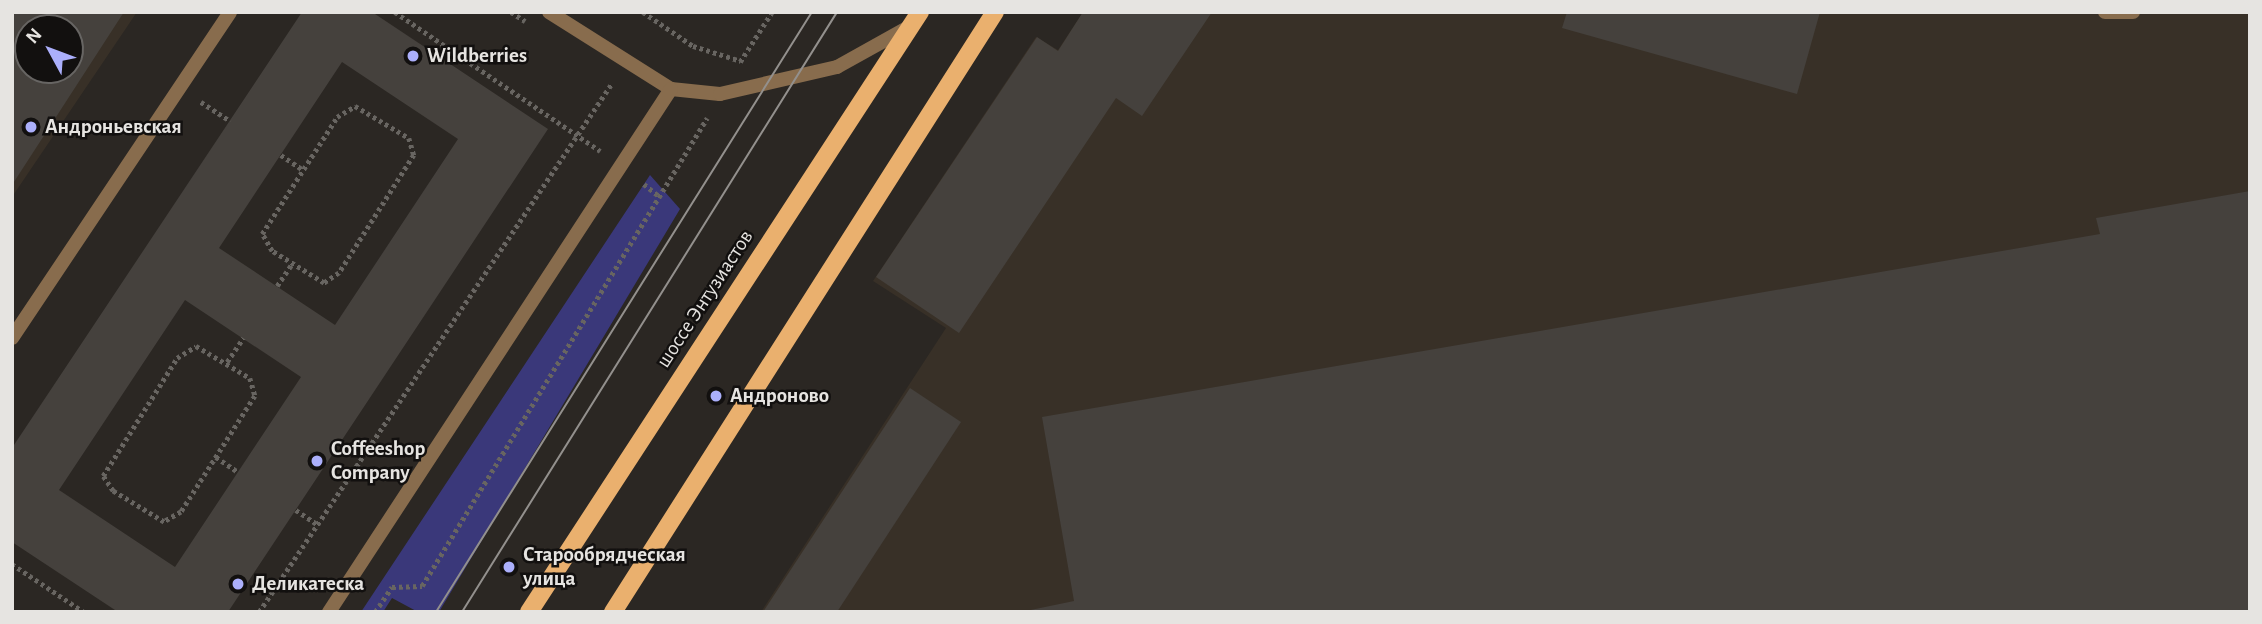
<!DOCTYPE html>
<meta charset="utf-8">
<style>
body{margin:0}
#map{position:relative;width:2262px;height:624px;overflow:hidden;background:#2b2723;font-family:"Alegreya Sans",sans-serif}
div>[style]{position:absolute}
[style*='--x']{left:calc(var(--x)*1px);top:calc(var(--y)*1px);width:calc(var(--w)*1px);rotate:calc(var(--a)*1deg)}
.built>*{inset:0;background:#383027}
.green>*{inset:0;background:#3a387a}
.building>*{inset:0;background:#45413d}
.path>*{height:4.5px;margin-top:-2.25px;transform-origin:0;background:repeating-linear-gradient(90deg,#686561 0 3.5px,transparent 0 7px)}
.lane>*{height:14px;margin:-7px;padding:0 7px;transform-origin:7px;border-radius:7px;background:#886c4d}
.street>*{height:14px;margin:-7px;padding:0 7px;transform-origin:7px;border-radius:7px;background:#886c4d}
.primary>*{height:18px;margin:-9px;padding:0 9px;transform-origin:9px;border-radius:9px;background:#eab06e}
.tram>*{height:2px;margin:-1px;padding:0 1px;transform-origin:1px;border-radius:1px;background:#93908d}
.dots>*{width:19px;height:19px;translate:-50% -50%;box-sizing:border-box;border:4px solid #12100f;border-radius:50%}
span{translate:-50% -50%;white-space:nowrap;text-align:center;line-height:1.15;-webkit-text-stroke:5px #12100f;paint-order:stroke}
.poi-label{font-size:21px;color:#e6e4e1;font-weight:700}
.left{translate:0 -50%;text-align:left}
.street-label{font-size:21px;color:#e6e4e1}
.frame{position:absolute;inset:0;border:14px solid #e6e4e1;pointer-events:none}
.north{position:absolute;left:14px;top:14px;width:70px;height:70px;box-sizing:border-box;background:#12100f;border:2px solid #676563;border-radius:50%;rotate:311deg;font-size:19px;font-weight:700;line-height:28px;text-align:center;color:#e6e4e1}
.north::after{content:'';display:block;margin:auto;width:24px;height:32px;background:#abaffb;clip-path:polygon(50% 0,100% 100%,50% 72%,0 100%)}
</style>
<div id="map">
<div class="built">
<div style="clip-path:polygon(evenodd,12px 12px,137px 12px,12px 197px,12px 12px,28px 28px,70px 28px,70px 70px,28px 70px,28px 28px)"></div>
<div style="clip-path:polygon(1083px 12px,2250px 12px,2250px 612px,761px 612px,946px 328px,873px 281px,1036px 37px,1058px 50px)"></div>
</div>
<div class="green">
<div style="clip-path:polygon(650px 175px,680px 209px,439px 612px,418px 612px,392px 598px,383px 612px,361px 612px)"></div>
</div>
<div class="building">
<div style="clip-path:polygon(evenodd,12px 12px,124px 12px,12px 185px,12px 12px,28px 28px,70px 28px,70px 70px,28px 70px,28px 28px)"></div>
<div style="clip-path:polygon(evenodd,302px 12px,372px 12px,548px 129px,228px 612px,118px 612px,12px 542px,12px 448px,302px 12px,342px 62px,458px 139px,335px 325px,219px 248px,342px 62px,302px 12px,185px 300px,301px 377px,175px 567px,59px 490px,185px 300px)"></div>
<div style="clip-path:polygon(1083px 12px,1212px 12px,1142px 116px,1116px 98px,959px 333px,876px 277px,1037px 37px,1058px 51px)"></div>
<div style="clip-path:polygon(1567px 12px,1820px 12px,1797px 94px,1562px 28px)"></div>
<div style="clip-path:polygon(2250px 191px,2250px 612px,1021px 612px,1074px 601px,1042px 417px,2100px 234px,2096px 218px)"></div>
<div style="clip-path:polygon(910px 388px,961px 422px,837px 612px,763px 612px)"></div>
</div>
<div class="path">
<div style="--x:395;--y:12;--w:248;--a:34.1"></div>
<div style="--x:511;--y:12;--w:17;--a:33"></div>
<div style="--x:643;--y:12;--w:60;--a:34.2"></div>
<div style="--x:693;--y:46;--w:50;--a:17.4"></div>
<div style="--x:740;--y:62;--w:59;--a:-57.4"></div>
<div style="--x:201;--y:102;--w:35;--a:33"></div>
<div style="--x:355;--y:106;--w:63;--a:30.7"></div>
<div style="--x:409;--y:138;--w:18;--a:74"></div>
<div style="--x:414;--y:155;--w:140;--a:122.4"></div>
<div style="--x:339;--y:273;--w:18;--a:146"></div>
<div style="--x:324;--y:283;--w:61;--a:-148.4"></div>
<div style="--x:272;--y:251;--w:20;--a:-120"></div>
<div style="--x:262;--y:234;--w:139;--a:-57.3"></div>
<div style="--x:337;--y:117;--w:21;--a:-31"></div>
<div style="--x:281;--y:155;--w:25;--a:34"></div>
<div style="--x:644;--y:184;--w:21;--a:39"></div>
<div style="--x:277;--y:286;--w:27;--a:-56"></div>
<div style="--x:196;--y:346;--w:63;--a:30.7"></div>
<div style="--x:250;--y:378;--w:19;--a:74"></div>
<div style="--x:255;--y:396;--w:138;--a:122.5"></div>
<div style="--x:181;--y:512;--w:20;--a:150"></div>
<div style="--x:164;--y:522;--w:60;--a:-148.7"></div>
<div style="--x:113;--y:491;--w:18;--a:-124"></div>
<div style="--x:103;--y:476;--w:139;--a:-57.9"></div>
<div style="--x:177;--y:358;--w:22;--a:-32"></div>
<div style="--x:227;--y:362;--w:29;--a:-56"></div>
<div style="--x:216;--y:457;--w:27;--a:34"></div>
<div style="--x:296;--y:510;--w:25;--a:34"></div>
<div style="--x:12;--y:564;--w:87;--a:33.7"></div>
<div style="--x:259;--y:612;--w:636;--a:-56.28"></div>
<div style="--x:375;--y:612;--w:30;--a:-56"></div>
<div style="--x:392;--y:587;--w:30;--a:-2"></div>
<div style="--x:422;--y:586;--w:548;--a:-58.66"></div>
<div style="--x:402;--y:612;--w:1;--a:0"></div>
</div>
<div class="lane">
<div style="--x:2105;--y:12;--w:28;--a:0"></div>
<div style="--x:12;--y:338;--w:392;--a:-56.2"></div>
</div>
<div class="street">
<div style="--x:549;--y:12;--w:144;--a:32.3"></div>
<div style="--x:671;--y:89;--w:49;--a:5.8"></div>
<div style="--x:720;--y:94;--w:120;--a:-13"></div>
<div style="--x:837;--y:67;--w:82;--a:-29.1"></div>
<div style="--x:329;--y:612;--w:625;--a:-56.82"></div>
</div>
<div class="primary">
<div style="--x:529;--y:612;--w:716;--a:-56.91"></div>
<div style="--x:613;--y:612;--w:711;--a:-57.52"></div>
</div>
<div class="tram">
<div style="--x:436;--y:612;--w:708;--a:-57.93"></div>
<div style="--x:462;--y:612;--w:708;--a:-57.99"></div>
</div>
<div class="dots">
<div style="left:413px;top:56px;background:#abaffb"></div>
<div style="left:31px;top:127px;background:#abaffb"></div>
<div style="left:716px;top:396px;background:#abaffb"></div>
<div style="left:317px;top:461px;background:#abaffb"></div>
<div style="left:509px;top:567px;background:#abaffb"></div>
<div style="left:238px;top:584px;background:#abaffb"></div>
</div>
<div class="poi-label">
<span class="left" style="left:427px;top:56px">Wildberries</span>
<span class="left" style="left:45px;top:127px">Андроньевская</span>
<span class="left" style="left:730px;top:396px">Андроново</span>
<span class="left" style="left:331px;top:461px">Coffeeshop<br>Company</span>
<span class="left" style="left:523px;top:567px">Старообрядческая<br>улица</span>
<span class="left" style="left:252px;top:584px">Деликатеска</span>
</div>
<div class="street-label">
<span style="left:705px;top:299px;rotate:-57deg">шоссе Энтузиастов</span>
</div>
<div class="frame"></div>
<div class="north">N</div>
</div>
